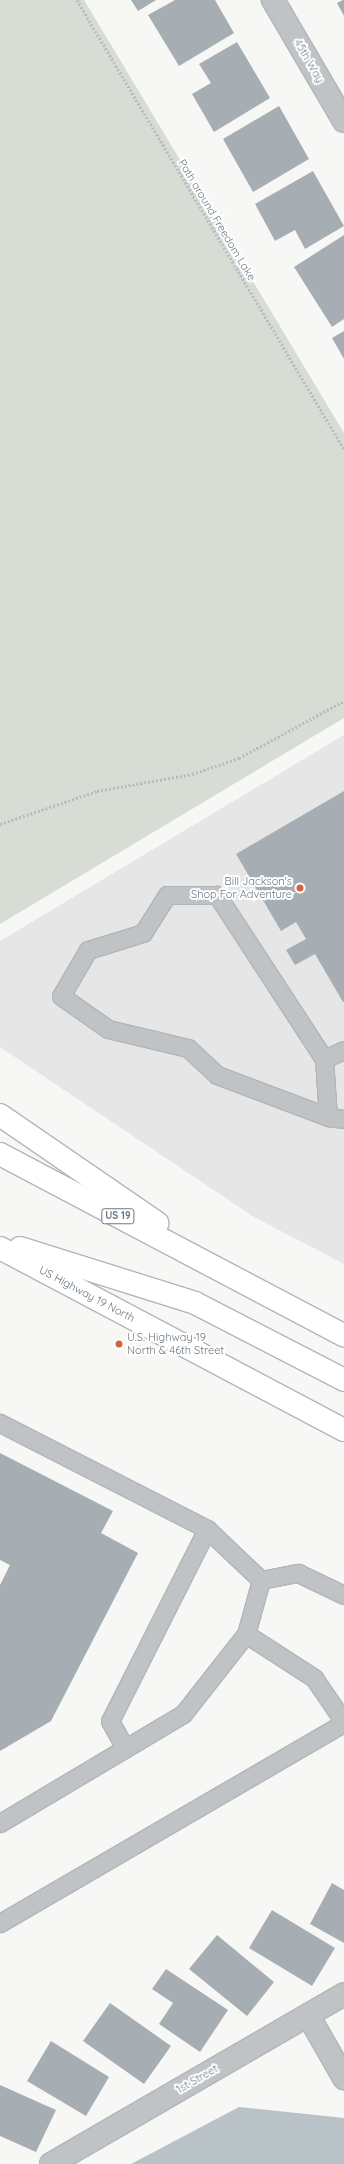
<!DOCTYPE html>
<style>
body{margin:0}
#map{position:relative;width:344px;height:2164px;overflow:hidden;background:#f7f7f5;font-family:Quicksand,sans-serif}
div>[style]{position:absolute}
[style*='--x']{left:calc(var(--x)*1px);top:calc(var(--y)*1px);width:calc(var(--w)*1px);rotate:calc(var(--a)*1deg)}
.built>*{inset:0;background:#e5e6e5}
.green>*{inset:0;background:#d7dcd4}
.water>*{inset:0;background:#b9c3c7}
.building>*{inset:0;background:#a7aeb3}
.path>*{height:2.5px;margin-top:-1.25px;transform-origin:0;background:repeating-linear-gradient(90deg,#b9bcbe 0 2px,transparent 0 4px)}
.roads{filter:drop-shadow(1px 0 #b3b6b9) drop-shadow(-1px 0 #b3b6b9) drop-shadow(0 1px #b3b6b9) drop-shadow(0 -1px #b3b6b9)}
.lane>*{height:17px;margin:-8.5px;padding:0 8.5px;transform-origin:8.5px;border-radius:8.5px;background:#bfc3c6}
.street>*{height:22px;margin:-11px;padding:0 11px;transform-origin:11px;border-radius:11px;background:#bfc3c6}
.highway>*{height:22px;margin:-11px;padding:0 11px;transform-origin:11px;border-radius:11px;background:#fff}
.dots>*{width:11px;height:11px;translate:-50% -50%;box-sizing:border-box;border:2px solid #fff;border-radius:50%}
span{translate:-50% -50%;white-space:nowrap;text-align:center;line-height:1.15;-webkit-text-stroke:4px #fff;paint-order:stroke}
.shield-label span{padding:1px 3px;background:#fff;border:1px solid;border-radius:3px;-webkit-text-stroke-width:0}
.shield-label{font-size:10px;color:#6a7783;font-weight:700}
.street-label{font-size:11px;color:#6a7783}
.poi-label{font-size:11px;color:#6a7783}
.right{translate:-100% -50%;text-align:right}
.left{translate:0 -50%;text-align:left}
</style>
<div id="map">
<div class="built">
<div style="clip-path:polygon(344px 735px,344px 1264px,254px 1217px,0 1047px,0 941px)"></div>
</div>
<div class="green">
<div style="clip-path:polygon(0 0,84px 0,344px 433px,344px 718px,0 924px)"></div>
</div>
<div class="water">
<div style="clip-path:polygon(239px 2107px,344px 2118px,344px 2164px,131px 2164px)"></div>
</div>
<div class="building">
<div style="clip-path:polygon(131px 0,156px 0,138px 11px)"></div>
<div style="clip-path:polygon(175px 0,215px 0,234px 33px,179px 66px,148px 15px)"></div>
<div style="clip-path:polygon(343px 0,344px 0,344px 16px,337px 3px)"></div>
<div style="clip-path:polygon(237px 42px,270px 98px,214px 132px,192px 94px,211px 83px,199px 64px)"></div>
<div style="clip-path:polygon(279px 106px,309px 159px,253px 192px,223px 139px)"></div>
<div style="clip-path:polygon(313px 171px,344px 226px,305px 249px,295px 230px,275px 241px,255px 204px)"></div>
<div style="clip-path:polygon(344px 235px,344px 319px,332px 327px,294px 267px)"></div>
<div style="clip-path:polygon(344px 331px,344px 359px,332px 338px)"></div>
<div style="clip-path:polygon(344px 791px,344px 1002px,343px 1002px,315px 954px,295px 965px,286px 950px,306px 939px,296px 922px,281px 931px,236px 854px)"></div>
<div style="clip-path:polygon(0 1453px,113px 1511px,101px 1533px,138px 1553px,51px 1721px,0 1751px,0 1585px,10px 1565px,0 1560px)"></div>
<div style="clip-path:polygon(332px 1883px,344px 1890px,344px 1943px,310px 1924px)"></div>
<div style="clip-path:polygon(272px 1910px,335px 1948px,312px 1986px,249px 1948px)"></div>
<div style="clip-path:polygon(217px 1935px,274px 1982px,247px 2016px,189px 1969px)"></div>
<div style="clip-path:polygon(166px 1969px,228px 2010px,200px 2052px,159px 2024px,173px 2003px,152px 1989px)"></div>
<div style="clip-path:polygon(110px 2003px,171px 2046px,144px 2084px,83px 2041px)"></div>
<div style="clip-path:polygon(51px 2041px,109px 2077px,86px 2116px,27px 2081px)"></div>
<div style="clip-path:polygon(0 2085px,56px 2110px,36px 2152px,0 2136px)"></div>
</div>
<div class="path">
<div style="--x:77;--y:0;--w:522;--a:59.26"></div>
<div style="--x:0;--y:824;--w:102;--a:-18.8"></div>
<div style="--x:97;--y:791;--w:97;--a:-10.1"></div>
<div style="--x:192;--y:774;--w:50;--a:-18.8"></div>
<div style="--x:239;--y:758;--w:119;--a:-28.5"></div>
</div>
<div class="roads">
<div class="lane">
<div style="--x:344;--y:1050;--w:22;--a:156"></div>
<div style="--x:324;--y:1059;--w:58;--a:86.1"></div>
<div style="--x:328;--y:1117;--w:16;--a:7"></div>
<div style="--x:324;--y:1059;--w:196;--a:-123.1"></div>
<div style="--x:217;--y:895;--w:50;--a:180"></div>
<div style="--x:167;--y:895;--w:45;--a:122.3"></div>
<div style="--x:143;--y:933;--w:58;--a:162.8"></div>
<div style="--x:88;--y:950;--w:53;--a:120.4"></div>
<div style="--x:61;--y:996;--w:57;--a:35.1"></div>
<div style="--x:108;--y:1029;--w:82;--a:13.4"></div>
<div style="--x:188;--y:1048;--w:40;--a:43"></div>
<div style="--x:217;--y:1075;--w:119;--a:20.7"></div>
<div style="--x:0;--y:1423;--w:233;--a:27.1"></div>
<div style="--x:207;--y:1529;--w:74;--a:43.4"></div>
<div style="--x:261;--y:1580;--w:56;--a:105.5"></div>
<div style="--x:261;--y:1580;--w:38;--a:-11"></div>
<div style="--x:298;--y:1573;--w:51;--a:25.6"></div>
<div style="--x:125;--y:1748;--w:31;--a:-119"></div>
<div style="--x:110;--y:1721;--w:215;--a:-63.2"></div>
<div style="--x:0;--y:1823;--w:213;--a:-30.8"></div>
<div style="--x:183;--y:1714;--w:102;--a:-51.8"></div>
<div style="--x:246;--y:1634;--w:81;--a:32.9"></div>
<div style="--x:314;--y:1678;--w:53;--a:55.7"></div>
<div style="--x:0;--y:1923;--w:398;--a:-30.2"></div>
</div>
<div class="street">
<div style="--x:273;--y:0;--w:140;--a:59.6"></div>
<div style="--x:308;--y:2015;--w:73;--a:60.3"></div>
<div style="--x:51;--y:2164;--w:339;--a:-30.1"></div>
</div>
<div class="highway">
<div style="--x:0;--y:1115;--w:191;--a:34.5"></div>
<div style="--x:0;--y:1154;--w:389;--a:27.8"></div>
<div style="--x:0;--y:1248;--w:389;--a:27.9"></div>
<div style="--x:20;--y:1248;--w:183;--a:17.4"></div>
<div style="--x:195;--y:1303;--w:168;--a:27.3"></div>
</div>
</div>
<div class="dots">
<div style="left:300px;top:888px;background:#d1643c"></div>
<div style="left:119px;top:1344px;background:#d1643c"></div>
</div>
<div class="shield-label">
<span style="left:118px;top:1216px">US 19</span>
</div>
<div class="street-label">
<span style="left:309px;top:61px;rotate:60deg">45th Way</span>
<span style="left:217px;top:220px;rotate:59deg">Path around Freedom Lake</span>
<span style="left:87px;top:1294px;rotate:28deg">US Highway 19 North</span>
<span style="left:197px;top:2079px;rotate:-30deg">1st Street</span>
</div>
<div class="poi-label">
<span class="right" style="left:292px;top:888px">Bill Jackson's<br>Shop For Adventure</span>
<span class="left" style="left:127px;top:1344px">U.S. Highway 19<br>North &amp; 46th Street</span>
</div>
</div>
